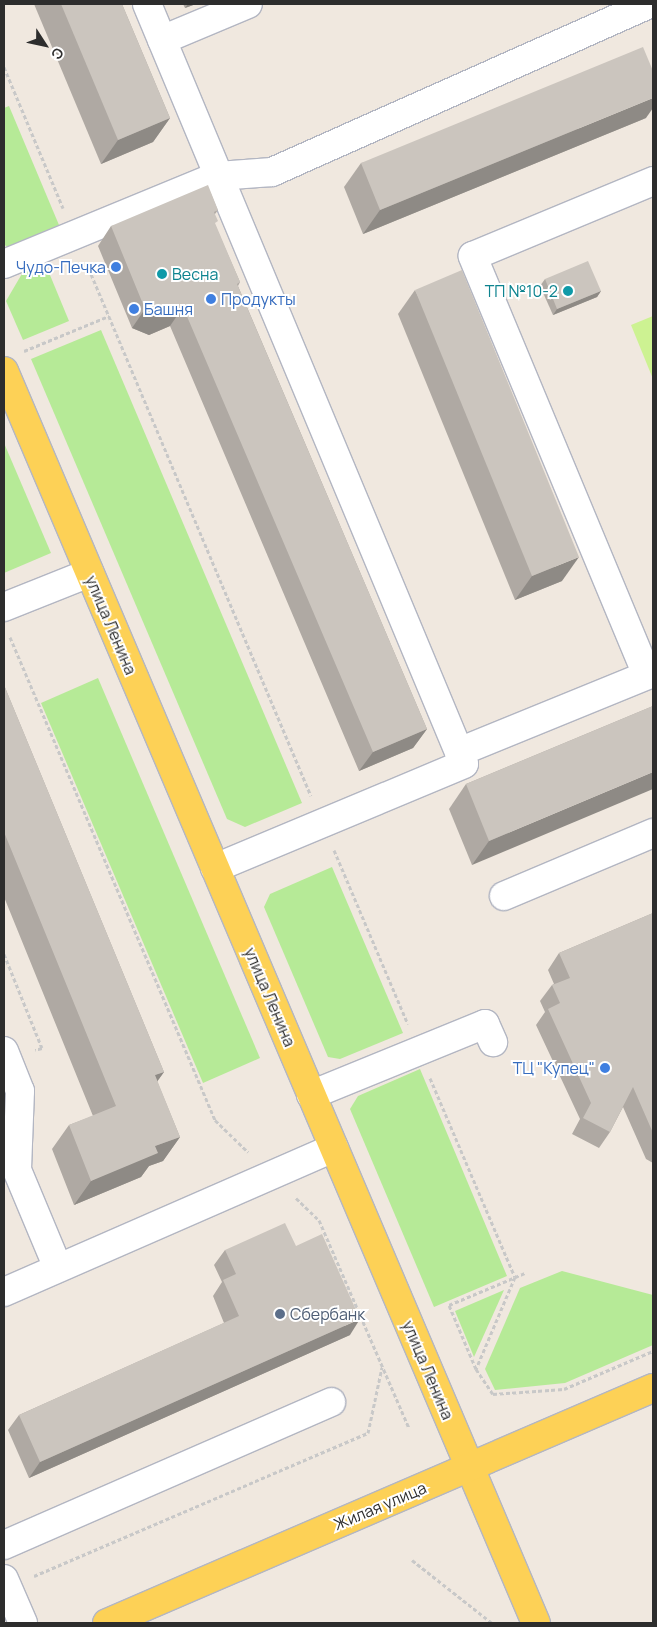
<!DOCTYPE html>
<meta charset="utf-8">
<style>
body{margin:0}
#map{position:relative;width:657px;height:1627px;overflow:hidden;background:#f0e8df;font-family:Manrope,sans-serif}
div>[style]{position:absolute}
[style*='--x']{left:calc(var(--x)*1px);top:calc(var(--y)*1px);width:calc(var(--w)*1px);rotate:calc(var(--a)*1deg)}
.green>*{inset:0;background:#b6ea97}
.pitch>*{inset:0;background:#cdf292}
.path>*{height:3px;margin-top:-1.5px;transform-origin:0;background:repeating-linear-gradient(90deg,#c8c8c8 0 4px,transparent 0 6.5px)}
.roads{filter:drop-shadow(1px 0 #b3b6c2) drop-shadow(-1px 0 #b3b6c2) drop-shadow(0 1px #b3b6c2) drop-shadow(0 -1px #b3b6c2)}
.minor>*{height:28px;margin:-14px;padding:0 14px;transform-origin:14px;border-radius:14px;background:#fff}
.major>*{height:28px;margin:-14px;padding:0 14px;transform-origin:14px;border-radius:14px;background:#fdd156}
.wall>*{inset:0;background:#afa9a3}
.shaded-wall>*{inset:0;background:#8e8a85}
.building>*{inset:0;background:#cbc5be}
.dots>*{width:14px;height:14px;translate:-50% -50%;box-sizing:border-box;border:2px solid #fff;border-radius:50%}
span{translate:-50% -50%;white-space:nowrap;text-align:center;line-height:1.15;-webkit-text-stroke:4px #fff;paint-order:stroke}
.shop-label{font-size:16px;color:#366cbe}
.right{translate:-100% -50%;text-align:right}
.left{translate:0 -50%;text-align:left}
.culture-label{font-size:16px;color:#0d838f}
.street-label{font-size:16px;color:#2d2d2d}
.service-label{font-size:16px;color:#4e5e75}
.frame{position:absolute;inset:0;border:5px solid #2d2d2d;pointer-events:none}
.north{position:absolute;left:20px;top:20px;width:50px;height:50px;-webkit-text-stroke:4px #fff;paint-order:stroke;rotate:125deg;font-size:14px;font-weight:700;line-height:20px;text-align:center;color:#2d2d2d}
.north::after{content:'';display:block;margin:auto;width:18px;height:22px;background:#2d2d2d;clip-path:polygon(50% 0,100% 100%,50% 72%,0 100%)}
</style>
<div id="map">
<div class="green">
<div style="clip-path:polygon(9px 106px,59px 225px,9px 247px,4px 245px,4px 108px)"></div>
<div style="clip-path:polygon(45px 263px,69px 321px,23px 340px,6px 301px,23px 272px)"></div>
<div style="clip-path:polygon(101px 330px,302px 803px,245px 827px,227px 819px,31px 359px)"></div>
<div style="clip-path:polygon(4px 443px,51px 553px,4px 573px)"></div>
<div style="clip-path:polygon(98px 678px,260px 1058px,203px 1083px,41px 703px)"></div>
<div style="clip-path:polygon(332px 867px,403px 1033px,340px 1059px,328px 1057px,264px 907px,270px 894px)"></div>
<div style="clip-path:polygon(420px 1069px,507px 1276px,434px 1307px,350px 1109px,358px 1096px)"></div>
<div style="clip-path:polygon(562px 1271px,653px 1295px,653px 1345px,565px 1383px,495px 1390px,485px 1369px,520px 1288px)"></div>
<div style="clip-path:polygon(504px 1290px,474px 1357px,455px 1311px)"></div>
</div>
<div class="pitch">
<div style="clip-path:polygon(653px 316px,653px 379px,631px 325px)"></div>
</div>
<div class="path">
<div style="--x:4;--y:67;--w:153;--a:67.3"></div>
<div style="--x:86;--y:262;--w:579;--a:67.15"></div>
<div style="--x:24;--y:351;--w:92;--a:-22.4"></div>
<div style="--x:10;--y:637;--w:525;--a:67"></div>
<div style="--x:215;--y:1120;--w:46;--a:44.1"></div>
<div style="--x:334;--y:850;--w:189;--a:67"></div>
<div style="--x:4;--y:954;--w:101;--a:68"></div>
<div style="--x:42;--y:1048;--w:7;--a:164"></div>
<div style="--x:430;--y:1078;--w:216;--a:66.9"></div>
<div style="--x:515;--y:1277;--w:100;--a:113"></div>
<div style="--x:476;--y:1369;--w:30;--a:56"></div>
<div style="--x:493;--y:1394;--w:71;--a:-4"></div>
<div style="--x:564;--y:1389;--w:97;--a:-23.1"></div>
<div style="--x:296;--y:1198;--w:32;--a:44"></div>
<div style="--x:319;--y:1220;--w:227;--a:66.6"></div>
<div style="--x:476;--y:1369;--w:69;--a:-112.9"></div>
<div style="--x:449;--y:1305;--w:82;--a:-22.8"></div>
<div style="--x:412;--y:1560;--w:102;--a:38.2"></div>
<div style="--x:34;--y:1576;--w:363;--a:-23.2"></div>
<div style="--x:368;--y:1433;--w:67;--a:-78"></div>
</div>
<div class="roads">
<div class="minor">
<div style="--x:147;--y:4;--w:823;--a:67.36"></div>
<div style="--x:464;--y:764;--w:270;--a:157.3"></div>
<div style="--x:162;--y:40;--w:93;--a:-22.7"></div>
<div style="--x:4;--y:264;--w:231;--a:-22.4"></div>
<div style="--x:218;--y:176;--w:54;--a:-4.2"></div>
<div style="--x:272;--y:172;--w:414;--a:-24"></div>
<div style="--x:4;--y:607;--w:92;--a:-21.8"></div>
<div style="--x:647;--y:675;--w:454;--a:-112.6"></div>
<div style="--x:473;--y:256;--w:195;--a:-22.6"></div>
<div style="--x:459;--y:752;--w:209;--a:-22.2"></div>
<div style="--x:504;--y:896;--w:162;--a:-22.9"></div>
<div style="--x:4;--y:1051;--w:43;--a:68.2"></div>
<div style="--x:20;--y:1091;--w:79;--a:92.2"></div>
<div style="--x:17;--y:1170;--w:106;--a:67.3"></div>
<div style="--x:311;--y:1095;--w:188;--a:-22.2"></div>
<div style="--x:485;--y:1024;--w:20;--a:66"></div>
<div style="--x:4;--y:1292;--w:360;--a:-23.6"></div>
<div style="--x:4;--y:1545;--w:357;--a:-23.6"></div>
<div style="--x:4;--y:1579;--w:48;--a:66.6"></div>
</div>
<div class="major">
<div style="--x:4;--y:371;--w:1360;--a:66.98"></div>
<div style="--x:107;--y:1623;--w:594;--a:-23.29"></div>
</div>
</div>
<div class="wall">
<div style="clip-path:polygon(34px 4px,122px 4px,170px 118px,153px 142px,101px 164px)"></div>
<div style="clip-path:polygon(183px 4px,196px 4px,185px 8px)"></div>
<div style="clip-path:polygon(646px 118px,363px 234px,344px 187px,361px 163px)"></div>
<div style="clip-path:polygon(218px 210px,215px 214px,215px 225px,240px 282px,238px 286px,427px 729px,413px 748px,359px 771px,170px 326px,149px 335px,132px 328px,98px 246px,111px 226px)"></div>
<div style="clip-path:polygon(545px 279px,601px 291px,597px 297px,553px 315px,540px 286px)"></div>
<div style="clip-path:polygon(415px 290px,562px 581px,515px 600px,398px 314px)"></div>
<div style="clip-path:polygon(4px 685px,164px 1072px,157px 1081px,180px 1137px,163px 1161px,149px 1166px,141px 1177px,74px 1205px,52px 1149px,69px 1125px,93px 1116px,4px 897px)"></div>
<div style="clip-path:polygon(653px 706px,472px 865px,449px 809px,466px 784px)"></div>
<div style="clip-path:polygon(653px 913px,653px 1163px,646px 1159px,623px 1107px,610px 1132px,599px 1148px,572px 1134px,580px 1119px,536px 1025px,545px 1012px,540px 1001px,552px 985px,554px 984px,548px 970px,559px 953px)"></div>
<div style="clip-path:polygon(296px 1246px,350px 1335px,29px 1478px,8px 1430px,19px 1415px,224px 1323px,213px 1296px,222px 1282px,214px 1265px,225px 1250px)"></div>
</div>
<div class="shaded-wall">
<div style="clip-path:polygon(188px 4px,196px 4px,185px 8px)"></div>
<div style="clip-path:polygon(653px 98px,653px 108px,646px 118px,363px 234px,380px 210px)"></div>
<div style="clip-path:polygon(170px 118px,153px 142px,101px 164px,118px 140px)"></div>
<div style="clip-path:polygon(601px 291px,597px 297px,553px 315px,557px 309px)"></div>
<div style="clip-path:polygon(183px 307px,170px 326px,149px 335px,132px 328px,145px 309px)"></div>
<div style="clip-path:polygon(579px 557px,562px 581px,515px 600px,532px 576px)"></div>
<div style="clip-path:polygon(427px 729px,413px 748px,359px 771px,373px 752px)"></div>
<div style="clip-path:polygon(653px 772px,653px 789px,472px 865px,489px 841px)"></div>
<div style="clip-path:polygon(164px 1072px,147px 1096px,155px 1075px)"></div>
<div style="clip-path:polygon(180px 1137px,163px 1161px,149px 1166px,141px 1177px,74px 1205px,91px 1181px,155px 1146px)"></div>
<div style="clip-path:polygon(360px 1319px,350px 1335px,29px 1478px,40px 1462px)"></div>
</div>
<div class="building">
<div style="clip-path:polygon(61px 4px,122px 4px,170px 118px,118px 140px)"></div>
<div style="clip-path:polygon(643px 47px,653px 71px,653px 98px,380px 210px,361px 163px)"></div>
<div style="clip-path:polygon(208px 185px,218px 210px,214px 212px,218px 221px,215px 223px,240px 282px,237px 284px,427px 729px,373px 752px,183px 307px,162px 316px,145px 309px,111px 226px)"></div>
<div style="clip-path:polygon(588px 261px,601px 291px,557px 309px,545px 279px)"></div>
<div style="clip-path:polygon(462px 270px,579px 557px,532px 576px,415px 290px)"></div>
<div style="clip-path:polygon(4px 685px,164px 1072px,155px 1075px,180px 1137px,155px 1146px,158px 1153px,91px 1181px,69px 1125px,116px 1106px,4px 832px)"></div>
<div style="clip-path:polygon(653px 706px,653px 772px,489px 841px,466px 784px)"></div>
<div style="clip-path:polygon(653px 913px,653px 1133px,633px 1087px,610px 1132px,583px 1118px,591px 1103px,548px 1009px,560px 1003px,552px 985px,570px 978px,559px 953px)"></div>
<div style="clip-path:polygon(285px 1223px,296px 1246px,322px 1234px,360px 1319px,40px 1462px,19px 1415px,239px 1316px,223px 1280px,236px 1274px,225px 1250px)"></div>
</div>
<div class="dots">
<div style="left:116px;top:267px;background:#3f7fe0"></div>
<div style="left:162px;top:274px;background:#0f9aa8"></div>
<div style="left:568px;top:291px;background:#0f9aa8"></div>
<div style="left:211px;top:299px;background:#3f7fe0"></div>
<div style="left:134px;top:309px;background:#3f7fe0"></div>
<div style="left:605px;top:1068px;background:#3f7fe0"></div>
<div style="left:280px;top:1314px;background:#5c6f8a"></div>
</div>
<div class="shop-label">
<span class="right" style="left:106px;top:267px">Чудо-Печка</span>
<span class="left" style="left:221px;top:299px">Продукты</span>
<span class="left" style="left:144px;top:309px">Башня</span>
<span class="right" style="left:595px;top:1068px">ТЦ "Купец"</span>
</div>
<div class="culture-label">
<span class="left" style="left:172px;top:274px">Весна</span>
<span class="right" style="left:558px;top:291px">ТП №10-2</span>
</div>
<div class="street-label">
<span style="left:111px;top:625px;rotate:67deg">улица Ленина</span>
<span style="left:270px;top:997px;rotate:67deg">улица Ленина</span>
<span style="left:428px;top:1370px;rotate:67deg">улица Ленина</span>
<span style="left:380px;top:1506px;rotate:-23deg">Жилая улица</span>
</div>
<div class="service-label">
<span class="left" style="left:290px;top:1314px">Сбербанк</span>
</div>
<div class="frame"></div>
<div class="north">С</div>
</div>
